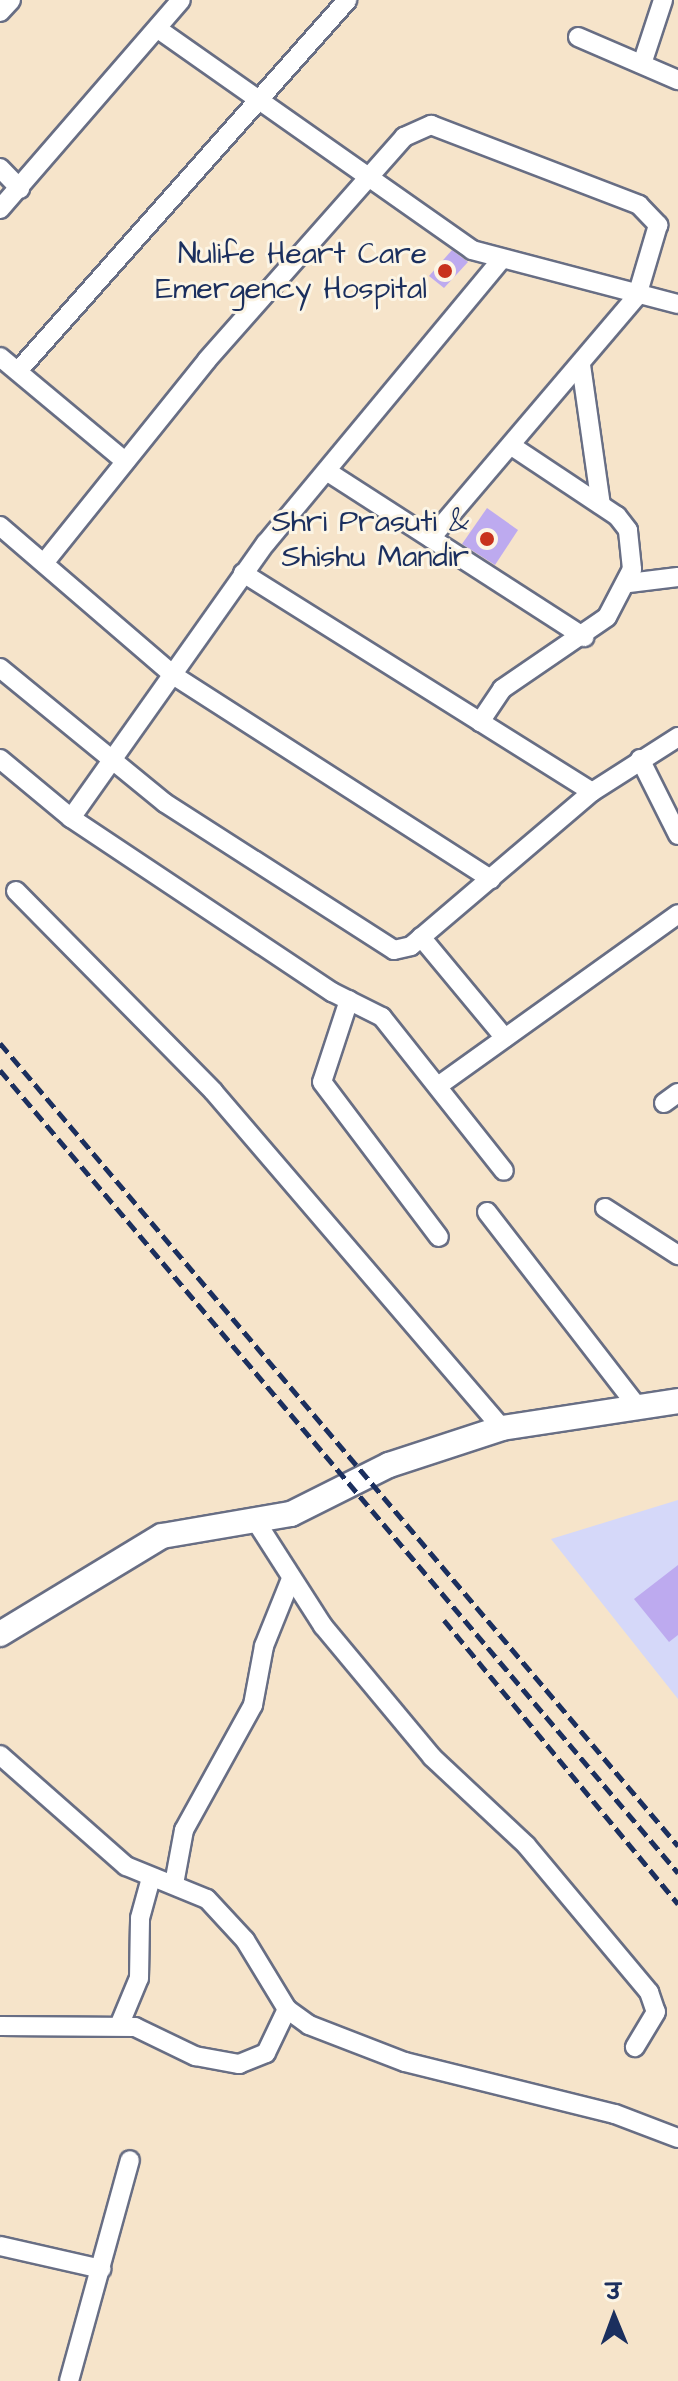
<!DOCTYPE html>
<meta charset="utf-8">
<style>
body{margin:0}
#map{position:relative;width:678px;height:2381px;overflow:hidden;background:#f6e4ca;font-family:"Architects Daughter","Playpen Sans Deva",sans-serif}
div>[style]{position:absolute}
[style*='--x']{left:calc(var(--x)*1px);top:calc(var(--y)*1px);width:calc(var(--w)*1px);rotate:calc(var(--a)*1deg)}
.built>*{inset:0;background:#d5d8f9}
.building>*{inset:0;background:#bdaaef}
.roads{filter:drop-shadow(2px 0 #686e84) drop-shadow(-2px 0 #686e84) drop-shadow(0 2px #686e84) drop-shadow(0 -2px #686e84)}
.minor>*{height:18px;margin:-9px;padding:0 9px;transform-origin:9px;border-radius:9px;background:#fff}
.tertiary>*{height:24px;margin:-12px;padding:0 12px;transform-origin:12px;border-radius:12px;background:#fff}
.rail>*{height:5px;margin-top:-2.5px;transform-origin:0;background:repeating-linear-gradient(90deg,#1b2f5e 0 12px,transparent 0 18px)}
.dots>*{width:22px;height:22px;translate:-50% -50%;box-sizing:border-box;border:4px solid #fcf5e5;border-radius:50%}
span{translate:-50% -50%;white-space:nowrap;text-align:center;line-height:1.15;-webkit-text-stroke:6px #fcf5e5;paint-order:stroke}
.poi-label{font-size:30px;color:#1b2f5e}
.right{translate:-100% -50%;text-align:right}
.north{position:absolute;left:574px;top:2277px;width:80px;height:80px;-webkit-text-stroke:6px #fcf5e5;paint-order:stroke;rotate:359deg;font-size:22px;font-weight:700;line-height:32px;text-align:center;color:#1b2f5e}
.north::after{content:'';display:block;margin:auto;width:28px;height:36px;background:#1b2f5e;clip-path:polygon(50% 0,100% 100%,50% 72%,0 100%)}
</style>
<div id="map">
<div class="built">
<div style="clip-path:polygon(678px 1500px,678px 1699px,551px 1539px)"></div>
</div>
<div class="building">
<div style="clip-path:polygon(452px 250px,468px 262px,444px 288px,429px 276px)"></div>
<div style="clip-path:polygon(487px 508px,518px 530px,495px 565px,462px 544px)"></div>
<div style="clip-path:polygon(678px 1565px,678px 1635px,669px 1642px,634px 1599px)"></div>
</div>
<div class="roads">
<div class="minor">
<div style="--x:0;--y:12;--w:16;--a:-47"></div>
<div style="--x:158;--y:29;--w:384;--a:35.1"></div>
<div style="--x:472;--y:250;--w:213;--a:14.7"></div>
<div style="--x:578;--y:37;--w:109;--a:23.3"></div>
<div style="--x:642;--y:64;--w:67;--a:-71.8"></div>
<div style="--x:0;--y:168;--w:29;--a:46"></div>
<div style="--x:0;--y:209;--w:276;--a:-49.1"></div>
<div style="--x:0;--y:357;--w:163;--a:39.8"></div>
<div style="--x:581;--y:365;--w:141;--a:81.9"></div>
<div style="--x:18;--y:371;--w:496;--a:-48.4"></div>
<div style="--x:328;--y:472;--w:305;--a:32.8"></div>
<div style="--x:0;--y:526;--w:228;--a:40.7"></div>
<div style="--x:173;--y:675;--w:378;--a:32.7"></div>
<div style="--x:44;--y:563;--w:260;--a:-51.2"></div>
<div style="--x:207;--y:360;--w:298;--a:-48.5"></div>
<div style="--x:404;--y:137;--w:30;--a:-24"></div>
<div style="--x:431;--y:125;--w:223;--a:21"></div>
<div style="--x:639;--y:205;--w:28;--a:46"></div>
<div style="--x:658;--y:225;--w:74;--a:106.5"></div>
<div style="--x:637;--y:296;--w:318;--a:130.4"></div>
<div style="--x:243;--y:573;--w:412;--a:32.1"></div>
<div style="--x:629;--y:583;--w:49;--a:-7"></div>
<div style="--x:0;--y:668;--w:213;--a:39.3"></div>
<div style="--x:165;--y:803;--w:272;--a:32.7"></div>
<div style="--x:394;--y:950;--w:17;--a:-13"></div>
<div style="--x:411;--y:946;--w:238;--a:-40.4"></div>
<div style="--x:592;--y:792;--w:102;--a:-32.6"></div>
<div style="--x:480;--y:722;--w:40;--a:-56"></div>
<div style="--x:502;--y:689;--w:127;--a:-34.4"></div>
<div style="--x:607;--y:617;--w:54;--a:-62.5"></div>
<div style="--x:632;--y:569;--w:39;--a:-96"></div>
<div style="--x:628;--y:530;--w:18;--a:-128"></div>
<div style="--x:617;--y:516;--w:125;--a:-146.4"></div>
<div style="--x:0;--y:759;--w:92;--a:39.7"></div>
<div style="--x:71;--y:818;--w:314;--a:33.7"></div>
<div style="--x:332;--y:992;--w:56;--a:26.6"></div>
<div style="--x:382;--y:1017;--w:196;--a:51.6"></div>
<div style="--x:640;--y:759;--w:85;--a:63.4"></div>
<div style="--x:71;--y:818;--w:337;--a:-54.7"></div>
<div style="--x:266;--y:543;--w:368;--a:-50.3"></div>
<div style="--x:16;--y:891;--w:281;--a:45.4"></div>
<div style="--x:213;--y:1091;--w:444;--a:49.4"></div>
<div style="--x:421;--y:937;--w:131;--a:50.3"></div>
<div style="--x:349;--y:1000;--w:86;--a:108.2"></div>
<div style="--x:322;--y:1082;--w:194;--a:53"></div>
<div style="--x:438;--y:1086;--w:295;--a:-35.6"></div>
<div style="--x:664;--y:1103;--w:17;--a:-36"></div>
<div style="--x:605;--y:1208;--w:87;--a:32.8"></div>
<div style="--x:487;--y:1212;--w:249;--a:52.3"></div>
<div style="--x:255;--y:1520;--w:126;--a:57.3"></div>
<div style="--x:323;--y:1626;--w:170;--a:50.2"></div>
<div style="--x:432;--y:1757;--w:129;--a:43.1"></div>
<div style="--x:526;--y:1845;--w:192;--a:50.1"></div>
<div style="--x:649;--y:1992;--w:21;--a:71"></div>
<div style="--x:656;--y:2012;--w:41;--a:121"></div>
<div style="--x:0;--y:1755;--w:168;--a:41.4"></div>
<div style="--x:126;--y:1866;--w:87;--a:22.2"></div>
<div style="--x:207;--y:1899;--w:56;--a:47.2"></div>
<div style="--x:245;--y:1940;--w:81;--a:58.7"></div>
<div style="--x:287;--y:2009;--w:27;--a:36"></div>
<div style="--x:309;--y:2025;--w:103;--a:21.1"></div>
<div style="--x:405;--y:2062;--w:216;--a:13.9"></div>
<div style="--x:615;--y:2114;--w:67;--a:20.9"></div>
<div style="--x:174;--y:1884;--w:55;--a:-79.5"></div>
<div style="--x:184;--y:1830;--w:143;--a:-61.1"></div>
<div style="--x:253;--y:1705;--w:60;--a:-79.4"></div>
<div style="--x:264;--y:1646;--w:72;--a:-68.1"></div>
<div style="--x:0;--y:2026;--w:135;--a:0.4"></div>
<div style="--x:135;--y:2027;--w:67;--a:25.8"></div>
<div style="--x:195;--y:2056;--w:45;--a:10.3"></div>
<div style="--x:239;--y:2064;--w:29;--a:-22"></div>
<div style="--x:266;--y:2053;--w:49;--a:-64.5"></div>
<div style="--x:119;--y:2026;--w:52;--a:-67.4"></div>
<div style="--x:139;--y:1978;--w:60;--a:-89"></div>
<div style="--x:140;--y:1918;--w:41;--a:-74.6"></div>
<div style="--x:0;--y:2246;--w:104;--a:12.8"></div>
<div style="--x:69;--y:2381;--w:229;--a:-74.6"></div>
</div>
<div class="tertiary">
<div style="--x:0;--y:1634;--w:189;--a:-31.2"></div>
<div style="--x:162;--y:1536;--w:131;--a:-9.7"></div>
<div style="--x:291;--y:1514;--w:110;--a:-26.6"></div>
<div style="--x:389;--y:1465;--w:119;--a:-18.1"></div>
<div style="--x:502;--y:1428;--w:178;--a:-8.7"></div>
</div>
</div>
<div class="rail">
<div style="--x:0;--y:1043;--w:1051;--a:49.82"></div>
<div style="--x:0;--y:1070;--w:1051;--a:49.82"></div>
<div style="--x:444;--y:1620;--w:368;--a:50.5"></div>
</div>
<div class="dots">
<div style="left:445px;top:271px;background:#c8321e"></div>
<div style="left:487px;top:539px;background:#c8321e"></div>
</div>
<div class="poi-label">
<span class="right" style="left:427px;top:271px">Nulife Heart Care<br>Emergency Hospital</span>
<span class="right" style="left:469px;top:539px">Shri Prasuti &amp;<br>Shishu Mandir</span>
</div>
<div class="north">उ</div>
</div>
